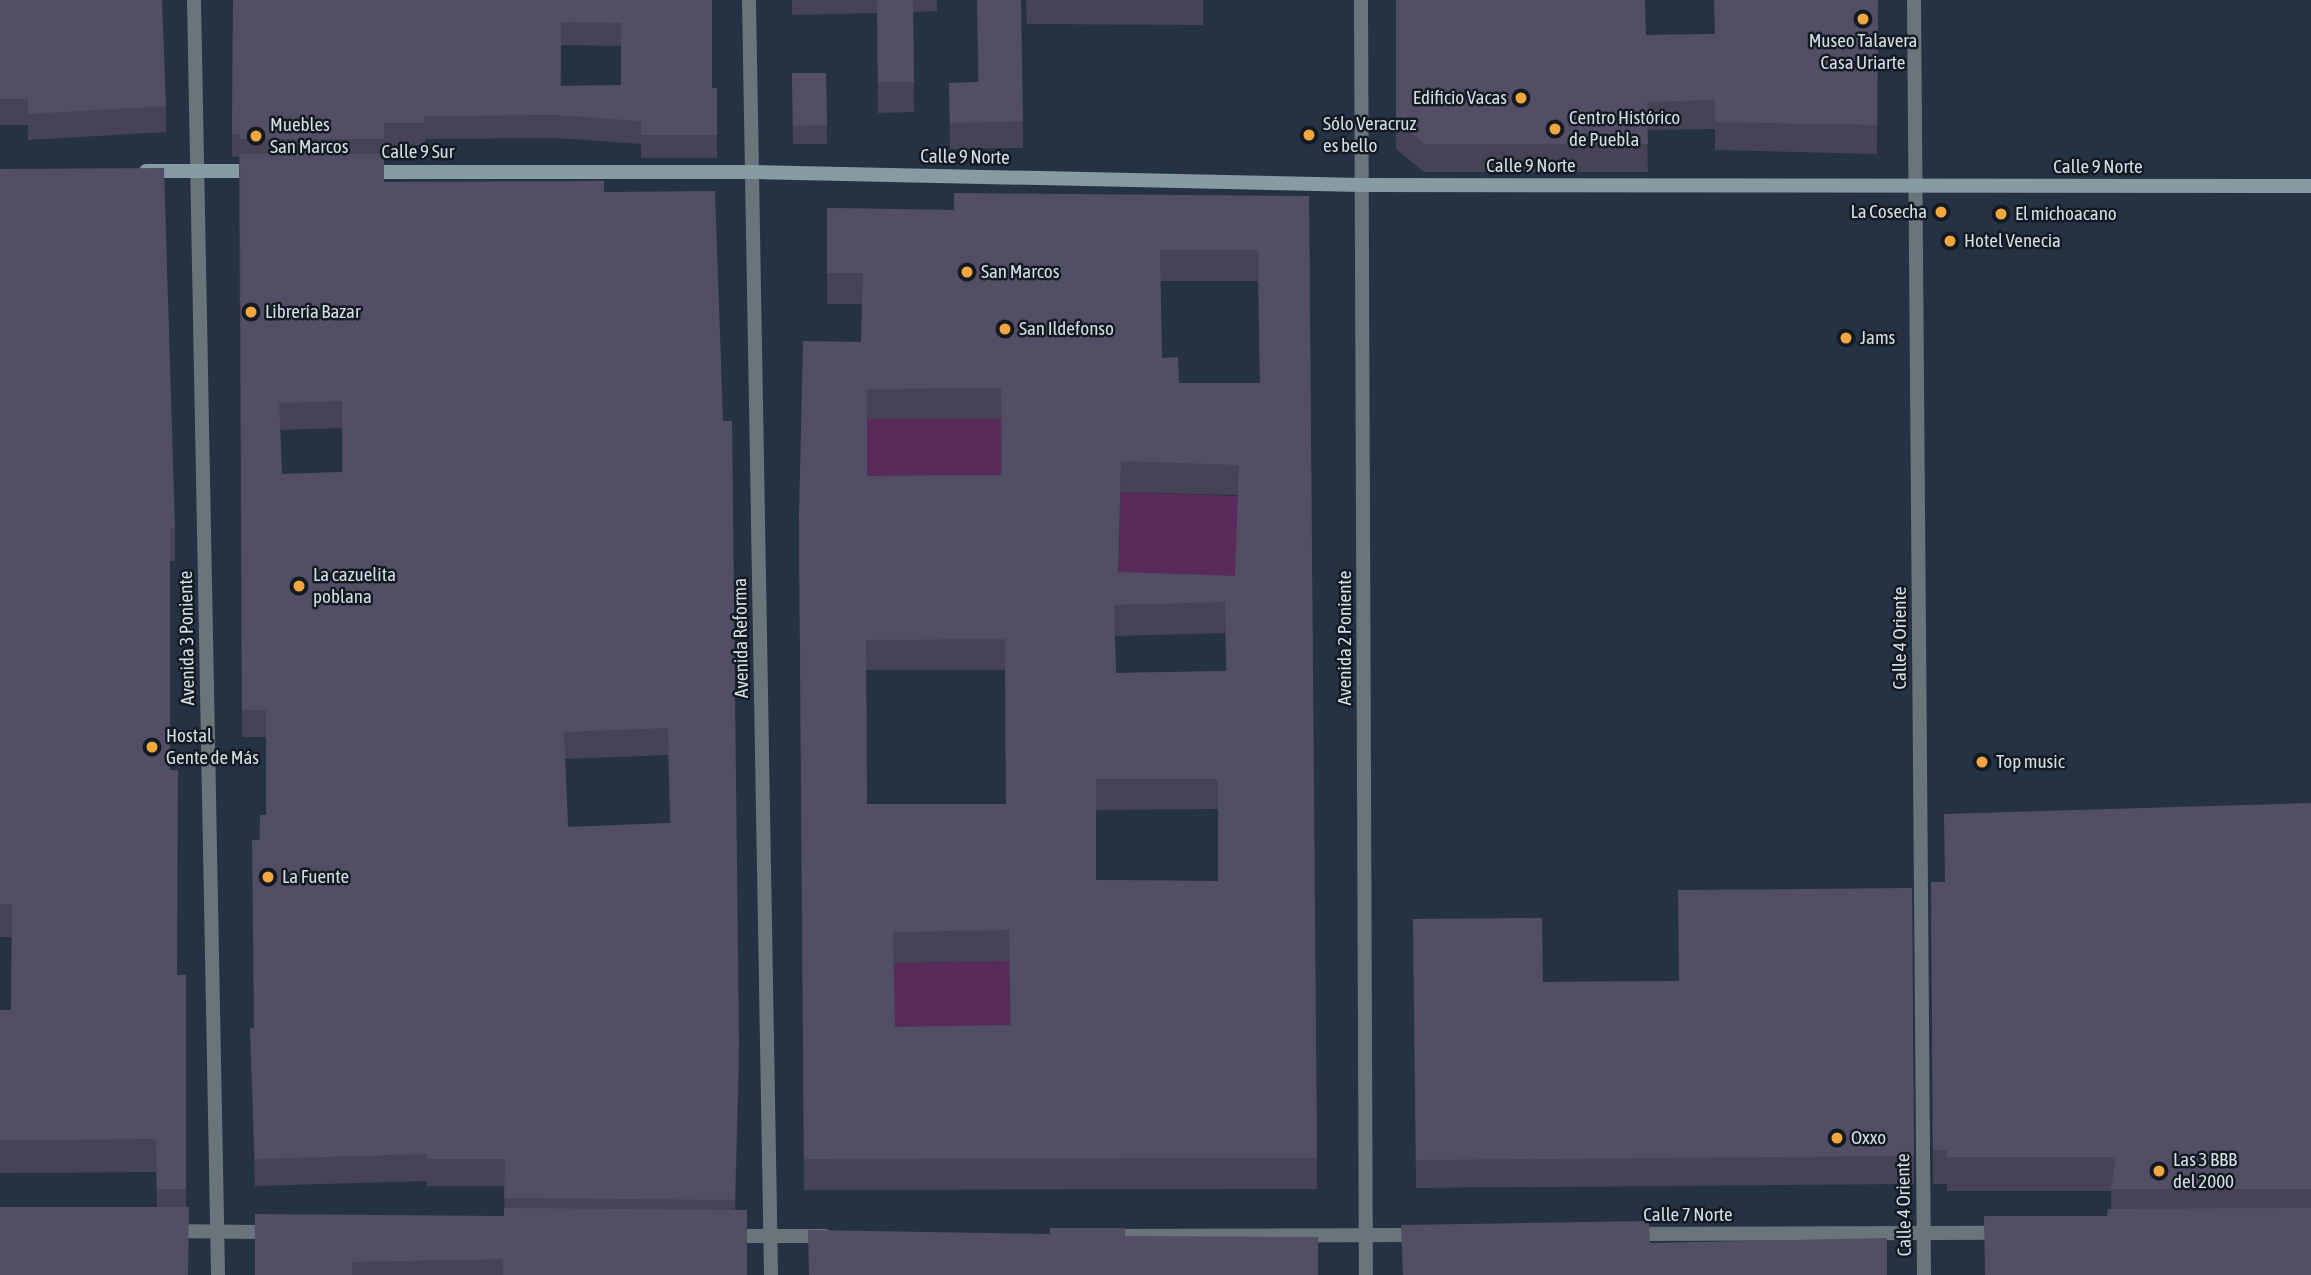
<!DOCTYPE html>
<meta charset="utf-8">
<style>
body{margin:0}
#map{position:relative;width:2311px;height:1275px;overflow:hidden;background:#253244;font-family:"Asap Condensed",sans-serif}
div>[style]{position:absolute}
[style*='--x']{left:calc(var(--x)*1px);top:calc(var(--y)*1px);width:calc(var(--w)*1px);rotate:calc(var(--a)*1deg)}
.green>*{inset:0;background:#592b5b}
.street>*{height:14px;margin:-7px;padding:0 7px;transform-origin:7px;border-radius:7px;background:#69757a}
.secondary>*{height:14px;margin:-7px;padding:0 7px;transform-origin:7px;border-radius:7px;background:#879ba3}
.wall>*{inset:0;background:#474357}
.shaded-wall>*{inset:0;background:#393747}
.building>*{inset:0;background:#524e65}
.dots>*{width:19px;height:19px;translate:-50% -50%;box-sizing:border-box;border:4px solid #141a22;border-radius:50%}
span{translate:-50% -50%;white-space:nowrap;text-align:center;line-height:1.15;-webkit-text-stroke:5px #141a22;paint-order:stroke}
.poi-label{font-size:19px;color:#d4dde8}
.right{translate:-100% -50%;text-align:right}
.left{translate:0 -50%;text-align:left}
.street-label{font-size:19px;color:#d4dde8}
</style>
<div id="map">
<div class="green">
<div style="clip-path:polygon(867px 419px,1001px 419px,1002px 506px,867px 506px)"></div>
<div style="clip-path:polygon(1121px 492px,1239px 496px,1235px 607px,1118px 603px)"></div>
<div style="clip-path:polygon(1009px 961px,1011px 1056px,895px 1058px,893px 963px)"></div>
</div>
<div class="street">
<div style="--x:194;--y:0;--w:1275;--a:88.92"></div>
<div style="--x:749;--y:0;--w:1275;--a:89.01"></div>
<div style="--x:1361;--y:0;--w:1275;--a:89.78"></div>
<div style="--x:1914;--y:0;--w:1275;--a:89.55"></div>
<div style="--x:169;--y:1231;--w:103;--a:0.6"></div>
<div style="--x:1632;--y:1234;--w:369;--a:-0.2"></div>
<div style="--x:729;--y:1236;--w:96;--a:0"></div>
<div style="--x:1107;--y:1236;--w:313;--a:-0.2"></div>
</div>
<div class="secondary">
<div style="--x:146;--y:171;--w:113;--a:0"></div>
<div style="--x:367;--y:172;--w:385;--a:0"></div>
<div style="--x:752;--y:172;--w:610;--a:1.22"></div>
<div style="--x:1362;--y:185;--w:949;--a:0.06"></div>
</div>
<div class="wall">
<div style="clip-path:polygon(0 0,166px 106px,166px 132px,28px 140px,28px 125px,0 125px)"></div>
<div style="clip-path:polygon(evenodd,233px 0,712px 0,712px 88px,717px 88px,717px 158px,641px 158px,641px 144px,557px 138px,425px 139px,425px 145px,384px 146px,384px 182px,604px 192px,739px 1070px,735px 1210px,747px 1275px,255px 1275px,504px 1216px,505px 1186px,427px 1186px,427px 1181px,255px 1186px,250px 1028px,254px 1028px,260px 815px,266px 815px,266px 737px,242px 737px,239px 157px,232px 157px,233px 0,561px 45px,621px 46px,621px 85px,561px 86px,561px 45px,233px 0,342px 428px,342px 472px,282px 474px,280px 430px,342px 428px,233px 0,668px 755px,670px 823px,568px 827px,565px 759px,668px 755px)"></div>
<div style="clip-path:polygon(792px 0,937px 0,937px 11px,913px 12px,914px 112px,878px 113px,877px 13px,792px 15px)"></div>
<div style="clip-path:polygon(977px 0,1023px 121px,1023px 148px,950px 149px,949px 83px,978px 82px)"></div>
<div style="clip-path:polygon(1026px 0,1203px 0,1203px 25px,1027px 24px)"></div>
<div style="clip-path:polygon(1396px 0,1646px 35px,1714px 34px,1878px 0,1877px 154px,1715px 150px,1715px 129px,1647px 130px,1648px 172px,1424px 172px,1396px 149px)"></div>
<div style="clip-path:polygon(792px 73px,826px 73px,827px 144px,793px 144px)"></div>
<div style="clip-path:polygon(0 169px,175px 528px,175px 561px,170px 561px,170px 770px,177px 975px,186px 975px,186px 1207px,157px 1207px,156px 1172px,0 1173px,0 1010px,11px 1010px,12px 937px,0 937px)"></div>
<div style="clip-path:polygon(evenodd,1309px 196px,1317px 1189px,804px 1190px,799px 544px,861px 342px,862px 304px,827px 304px,827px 208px,954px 210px,1309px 196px,1160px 281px,1258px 281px,1260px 383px,1179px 383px,1162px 358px,1160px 281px,1309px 196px,867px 419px,1001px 419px,1001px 475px,867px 476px,867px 419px,1309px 196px,1121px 492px,1238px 495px,1235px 576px,1119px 572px,1121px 492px,1309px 196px,1225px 633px,1226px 671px,1116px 673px,1115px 636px,1225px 633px,1309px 196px,866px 670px,1005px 670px,1006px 804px,867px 804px,866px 670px,1309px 196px,1218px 809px,1218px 881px,1096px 880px,1096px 810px,1218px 809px,1309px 196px,1009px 961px,1010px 1025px,895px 1027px,894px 963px,1009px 961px)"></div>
<div style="clip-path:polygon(2311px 803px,2311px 1275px,2107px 1216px,2111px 1209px,2111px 1191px,1947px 1191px,1947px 1184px,1933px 1184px,1931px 882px,1944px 882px)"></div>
<div style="clip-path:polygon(1912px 888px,1914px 1184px,1416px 1188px,1413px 919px,1543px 982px,1679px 981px)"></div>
</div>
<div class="shaded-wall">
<div style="clip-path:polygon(1121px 461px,1121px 492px,1118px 603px,1118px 572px)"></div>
<div style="clip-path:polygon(739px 1043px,739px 1070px,735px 1227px,735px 1200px)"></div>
</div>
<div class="building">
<div style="clip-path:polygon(0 0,162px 0,166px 106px,28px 114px,28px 99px,0 99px)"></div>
<div style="clip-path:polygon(evenodd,233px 0,712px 0,712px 88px,717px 88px,717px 135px,641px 135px,641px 121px,557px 115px,424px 116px,425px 123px,384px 123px,384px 139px,240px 139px,239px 134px,232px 134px,233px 0,561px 22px,621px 23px,621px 85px,560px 86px,561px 22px)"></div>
<div style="clip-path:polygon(877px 0,913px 0,914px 82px,878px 82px)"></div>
<div style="clip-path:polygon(977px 0,1021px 0,1023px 121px,950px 123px,949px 83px,979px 82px)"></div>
<div style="clip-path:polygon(1396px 0,1645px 0,1646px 35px,1715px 34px,1714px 0,1878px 0,1877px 125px,1715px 122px,1715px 100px,1647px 102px,1648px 144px,1424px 144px,1396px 120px)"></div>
<div style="clip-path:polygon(792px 73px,826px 73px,827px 125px,793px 126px)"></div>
<div style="clip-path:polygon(evenodd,240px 154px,384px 154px,384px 182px,604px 181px,604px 192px,715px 191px,723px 421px,732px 421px,739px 1043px,735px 1200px,504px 1198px,505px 1159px,427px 1159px,427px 1154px,255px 1159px,250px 1028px,254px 1028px,252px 840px,260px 840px,260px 815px,266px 815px,266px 710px,242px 710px,240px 154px,342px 401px,343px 472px,282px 474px,279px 403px,342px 401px,240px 154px,668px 728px,671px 823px,568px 827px,564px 732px,668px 728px)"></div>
<div style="clip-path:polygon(164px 168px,175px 528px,170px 528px,170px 770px,178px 770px,177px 975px,186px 975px,186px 1189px,157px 1189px,156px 1139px,0 1140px,0 1010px,11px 1010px,12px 904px,0 904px,0 169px)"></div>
<div style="clip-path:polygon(evenodd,954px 193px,1309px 196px,1317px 1158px,804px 1159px,799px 513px,803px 341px,861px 342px,863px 273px,827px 273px,827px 208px,954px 210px,954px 193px,1160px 250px,1258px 250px,1260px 383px,1179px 383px,1178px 357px,1162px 358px,1160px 250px,954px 193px,1001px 388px,1002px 475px,867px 476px,867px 389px,1001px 388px,954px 193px,1121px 461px,1239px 465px,1235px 576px,1118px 572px,1121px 461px,954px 193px,1225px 602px,1227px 671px,1116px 673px,1114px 605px,1225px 602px,954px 193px,1005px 639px,1006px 804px,867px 804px,866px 640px,1005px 639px,954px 193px,1096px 779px,1218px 779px,1218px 881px,1096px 880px,1096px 779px,954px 193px,1009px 930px,1011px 1025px,895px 1027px,893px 932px,1009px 930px)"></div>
<div style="clip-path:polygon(2311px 803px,2311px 1189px,2111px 1189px,2116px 1157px,1947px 1157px,1947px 1150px,1933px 1150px,1931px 882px,1945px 882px,1944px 814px)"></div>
<div style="clip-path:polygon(1912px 888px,1914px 1156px,1416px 1160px,1413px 919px,1542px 918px,1543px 982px,1679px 981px,1678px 890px)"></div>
<div style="clip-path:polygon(0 1207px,189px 1207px,188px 1275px,0 1275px)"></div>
<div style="clip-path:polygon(504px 1208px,747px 1210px,747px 1275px,503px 1275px,503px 1259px,352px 1262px,352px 1275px,255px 1275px,255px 1214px,504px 1216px)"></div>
<div style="clip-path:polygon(2311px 1208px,2311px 1275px,1985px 1275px,1984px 1216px,2107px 1216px,2108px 1209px)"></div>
<div style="clip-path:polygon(1649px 1221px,1650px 1243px,1887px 1238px,1887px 1275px,1403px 1275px,1401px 1225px)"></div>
<div style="clip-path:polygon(1050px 1228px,1125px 1228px,1125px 1236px,1318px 1237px,1318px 1275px,809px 1275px,808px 1230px,1050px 1234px)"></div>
</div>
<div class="dots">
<div style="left:1863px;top:19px;background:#f1a640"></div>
<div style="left:1521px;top:98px;background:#f1a640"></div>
<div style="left:1555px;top:129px;background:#f1a640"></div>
<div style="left:1309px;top:135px;background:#f1a640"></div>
<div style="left:256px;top:136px;background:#f1a640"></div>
<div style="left:1941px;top:212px;background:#f1a640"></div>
<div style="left:2001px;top:214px;background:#f1a640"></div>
<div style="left:1950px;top:241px;background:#f1a640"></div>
<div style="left:967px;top:272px;background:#f1a640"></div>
<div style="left:251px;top:312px;background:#f1a640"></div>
<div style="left:1005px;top:329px;background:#f1a640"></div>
<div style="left:1846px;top:338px;background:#f1a640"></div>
<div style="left:299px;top:586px;background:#f1a640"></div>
<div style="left:152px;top:747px;background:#f1a640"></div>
<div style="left:1982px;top:762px;background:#f1a640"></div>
<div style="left:268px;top:877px;background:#f1a640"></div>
<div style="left:1837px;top:1138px;background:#f1a640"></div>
<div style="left:2159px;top:1171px;background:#f1a640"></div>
</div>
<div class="poi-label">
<span style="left:1863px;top:52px">Museo Talavera<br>Casa Uriarte</span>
<span class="right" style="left:1507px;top:98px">Edificio Vacas</span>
<span class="left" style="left:1569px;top:129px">Centro Histórico<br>de Puebla</span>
<span class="left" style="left:1323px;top:135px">Sólo Veracruz<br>es bello</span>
<span class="left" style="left:270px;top:136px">Muebles<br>San Marcos</span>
<span class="right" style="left:1927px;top:212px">La Cosecha</span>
<span class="left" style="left:2015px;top:214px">El michoacano</span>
<span class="left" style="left:1964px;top:241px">Hotel Venecia</span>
<span class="left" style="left:981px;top:272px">San Marcos</span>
<span class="left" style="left:265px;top:312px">Librería Bazar</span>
<span class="left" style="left:1019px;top:329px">San Ildefonso</span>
<span class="left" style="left:1860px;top:338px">Jams</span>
<span class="left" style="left:313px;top:586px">La cazuelita<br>poblana</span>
<span class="left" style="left:166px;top:747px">Hostal<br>Gente de Más</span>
<span class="left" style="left:1996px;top:762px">Top music</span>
<span class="left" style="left:282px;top:877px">La Fuente</span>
<span class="left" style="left:1851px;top:1138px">Oxxo</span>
<span class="left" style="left:2173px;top:1171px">Las 3 BBB<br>del 2000</span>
</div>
<div class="street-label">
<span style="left:418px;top:152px">Calle 9 Sur</span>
<span style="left:965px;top:157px;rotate:1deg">Calle 9 Norte</span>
<span style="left:1531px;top:166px">Calle 9 Norte</span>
<span style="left:2098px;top:167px">Calle 9 Norte</span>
<span style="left:187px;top:638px;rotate:-91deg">Avenida 3 Poniente</span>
<span style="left:741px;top:638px;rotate:-91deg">Avenida Reforma</span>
<span style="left:1345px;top:638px;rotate:-90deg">Avenida 2 Poniente</span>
<span style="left:1900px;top:638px;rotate:-90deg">Calle 4 Oriente</span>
<span style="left:1904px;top:1205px;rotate:-91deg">Calle 4 Oriente</span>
<span style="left:1688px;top:1215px">Calle 7 Norte</span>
</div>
</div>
